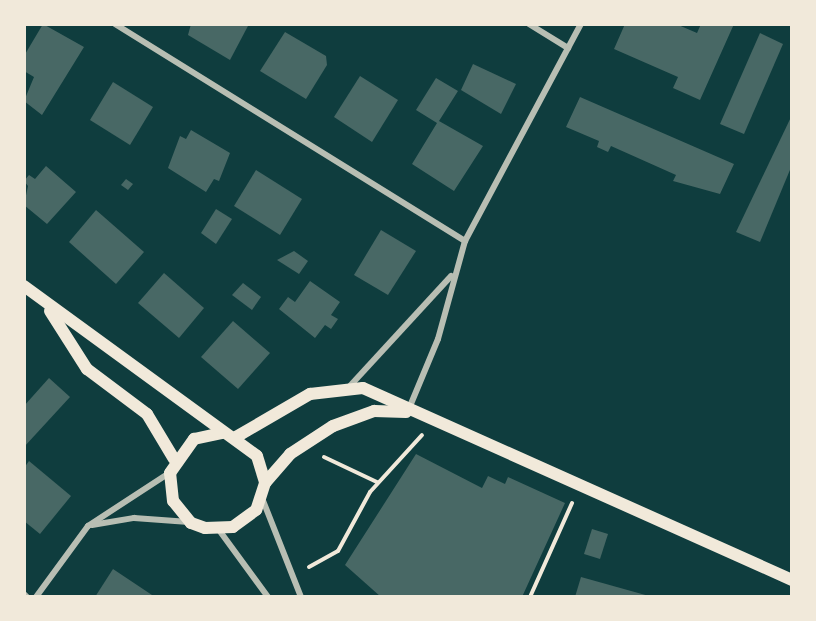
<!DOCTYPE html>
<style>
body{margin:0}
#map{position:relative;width:816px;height:621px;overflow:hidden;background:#0f3d3e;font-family:Arial,sans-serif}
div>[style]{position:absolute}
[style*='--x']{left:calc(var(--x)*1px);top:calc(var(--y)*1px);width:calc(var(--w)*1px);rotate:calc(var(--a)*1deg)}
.building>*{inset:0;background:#486865}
.path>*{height:4px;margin:-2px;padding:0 2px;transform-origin:2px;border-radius:2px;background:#f1e9da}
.minor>*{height:6px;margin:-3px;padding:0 3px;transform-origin:3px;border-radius:3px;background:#b8beb3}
.secondary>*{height:12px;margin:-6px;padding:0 6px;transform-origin:6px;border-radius:6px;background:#f1e9da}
span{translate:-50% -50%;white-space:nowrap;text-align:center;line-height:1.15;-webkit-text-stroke:6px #f1e9da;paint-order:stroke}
.frame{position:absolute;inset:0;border:26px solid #f1e9da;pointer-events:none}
</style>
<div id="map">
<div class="building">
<div style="clip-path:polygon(43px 24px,84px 47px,42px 115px,24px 101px,34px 77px,24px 71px,24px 56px)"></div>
<div style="clip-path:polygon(191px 24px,249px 24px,230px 60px,188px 35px)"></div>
<div style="clip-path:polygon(625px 24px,676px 24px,697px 33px,701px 24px,734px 24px,700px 100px,673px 88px,678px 77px,614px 49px)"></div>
<div style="clip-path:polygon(285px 32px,326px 56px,327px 65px,306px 99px,260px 71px)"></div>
<div style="clip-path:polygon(760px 33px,783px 44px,744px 134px,720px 124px)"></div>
<div style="clip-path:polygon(473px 64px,516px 84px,501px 114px,461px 90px)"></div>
<div style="clip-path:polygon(360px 76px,398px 100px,372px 142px,334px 117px)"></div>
<div style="clip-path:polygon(436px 78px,458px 91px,439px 121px,483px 146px,454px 191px,412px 164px,437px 123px,416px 110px)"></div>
<div style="clip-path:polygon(113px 82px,153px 107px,130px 145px,90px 120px)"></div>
<div style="clip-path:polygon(580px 97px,734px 164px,720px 194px,673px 181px,676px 175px,611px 146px,608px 152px,597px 147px,599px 141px,566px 127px)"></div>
<div style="clip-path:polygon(792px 115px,792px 165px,760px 242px,736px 232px)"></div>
<div style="clip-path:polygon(191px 130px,230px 153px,219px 181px,214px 179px,206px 192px,168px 168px,180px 136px,186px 139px)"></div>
<div style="clip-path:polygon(46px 166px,76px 192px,47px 224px,24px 205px,28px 186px,24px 181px,29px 175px,35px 179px)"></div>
<div style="clip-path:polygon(256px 170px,302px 199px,280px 235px,234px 206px)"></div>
<div style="clip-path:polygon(126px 179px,133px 184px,128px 190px,121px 185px)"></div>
<div style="clip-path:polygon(216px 209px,232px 219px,216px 244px,201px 233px)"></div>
<div style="clip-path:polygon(96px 210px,144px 252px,116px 284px,69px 242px)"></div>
<div style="clip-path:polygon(381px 230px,416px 251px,388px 295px,354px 275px)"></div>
<div style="clip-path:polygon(294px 251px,308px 261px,299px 274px,277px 260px)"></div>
<div style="clip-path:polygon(164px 273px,204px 308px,179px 338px,138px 303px)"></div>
<div style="clip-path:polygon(310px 281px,340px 302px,331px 315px,338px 319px,331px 329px,325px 325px,315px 338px,279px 309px,288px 297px,295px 302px)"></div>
<div style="clip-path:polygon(243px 283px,261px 297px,252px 310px,232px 295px)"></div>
<div style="clip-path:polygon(233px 321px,270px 353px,238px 389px,201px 357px)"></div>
<div style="clip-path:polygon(49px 378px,70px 397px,24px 447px,24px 406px)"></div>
<div style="clip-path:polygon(416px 454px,482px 488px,488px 476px,505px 484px,508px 477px,565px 503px,522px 597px,381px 597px,345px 565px)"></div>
<div style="clip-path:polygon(29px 461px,71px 496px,40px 534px,24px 521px,24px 468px)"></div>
<div style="clip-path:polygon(592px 529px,608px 534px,600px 559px,584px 554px)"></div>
<div style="clip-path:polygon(113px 569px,155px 597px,95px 597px)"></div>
<div style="clip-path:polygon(581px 577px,649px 596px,649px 597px,575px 597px)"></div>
</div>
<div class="path">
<div style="--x:324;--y:457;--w:59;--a:25.3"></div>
<div style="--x:309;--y:567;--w:33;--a:-29"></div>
<div style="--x:338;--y:551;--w:67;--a:-61.5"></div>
<div style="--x:370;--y:492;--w:77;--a:-47.6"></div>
<div style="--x:530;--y:597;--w:103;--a:-65.9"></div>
</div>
<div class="minor">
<div style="--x:115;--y:24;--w:412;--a:31.8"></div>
<div style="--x:529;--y:24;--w:46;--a:31.6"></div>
<div style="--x:349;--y:387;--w:151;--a:-47.4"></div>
<div style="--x:408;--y:411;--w:78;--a:-67.4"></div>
<div style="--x:438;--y:339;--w:102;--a:-74.6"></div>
<div style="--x:465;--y:241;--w:246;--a:-61.9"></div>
<div style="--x:262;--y:498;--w:106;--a:68.5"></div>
<div style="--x:92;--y:525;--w:43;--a:-9.5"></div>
<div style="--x:134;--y:518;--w:55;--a:4.2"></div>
<div style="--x:219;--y:530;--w:83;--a:53.8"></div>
<div style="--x:24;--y:594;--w:4;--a:45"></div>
<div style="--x:36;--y:597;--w:88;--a:-53.8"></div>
<div style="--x:88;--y:526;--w:97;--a:-33.2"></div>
</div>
<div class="secondary">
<div style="--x:24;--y:286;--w:288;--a:36.1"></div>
<div style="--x:257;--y:456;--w:28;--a:73"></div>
<div style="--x:265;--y:483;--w:28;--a:108"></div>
<div style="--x:256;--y:510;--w:29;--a:144"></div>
<div style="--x:233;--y:527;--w:28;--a:178"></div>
<div style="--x:205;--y:528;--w:15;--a:-160"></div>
<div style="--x:191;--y:523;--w:28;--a:-129"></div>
<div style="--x:173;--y:501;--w:28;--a:-96"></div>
<div style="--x:170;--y:473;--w:42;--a:-54.8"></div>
<div style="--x:194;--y:439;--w:29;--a:-12"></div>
<div style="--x:50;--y:311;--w:69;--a:57.5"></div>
<div style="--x:87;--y:369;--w:75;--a:36.9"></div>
<div style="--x:147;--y:414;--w:52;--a:59"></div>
<div style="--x:236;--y:437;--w:86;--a:-30.2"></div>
<div style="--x:310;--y:394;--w:53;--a:-6.5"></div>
<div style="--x:363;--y:388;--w:470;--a:24.1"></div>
<div style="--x:265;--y:483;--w:38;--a:-49"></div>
<div style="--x:290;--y:454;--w:51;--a:-33.1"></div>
<div style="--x:333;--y:426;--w:44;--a:-20.1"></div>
<div style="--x:374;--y:411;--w:32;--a:2"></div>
</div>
<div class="frame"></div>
</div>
